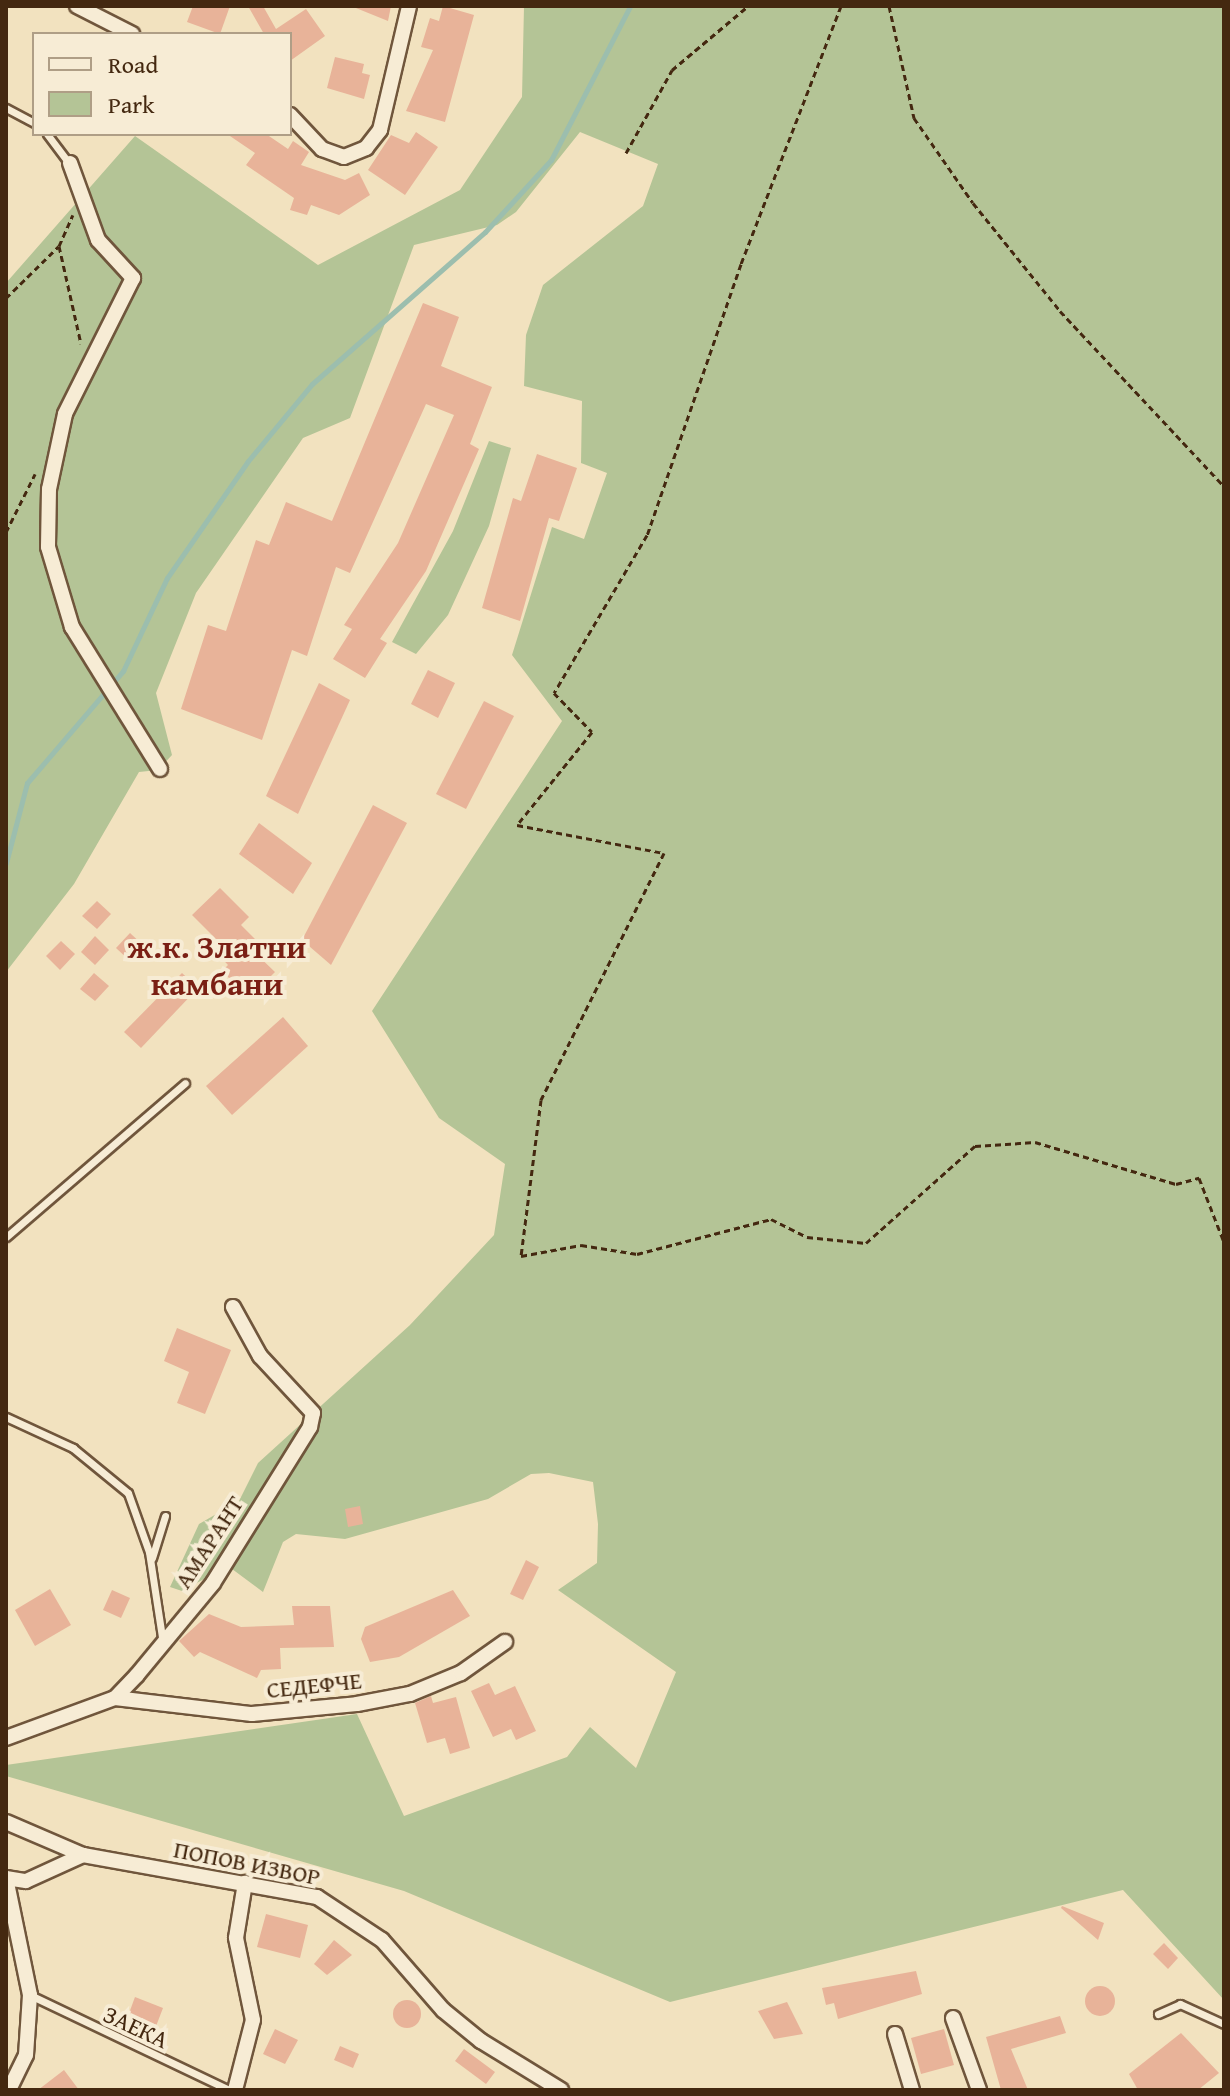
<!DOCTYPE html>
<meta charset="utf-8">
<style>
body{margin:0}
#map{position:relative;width:1230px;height:2096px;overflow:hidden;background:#f2e2bf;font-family:"Gentium Book Plus",serif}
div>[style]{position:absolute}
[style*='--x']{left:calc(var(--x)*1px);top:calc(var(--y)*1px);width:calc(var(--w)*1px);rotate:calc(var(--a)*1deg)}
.green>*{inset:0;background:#b4c496}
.stream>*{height:5px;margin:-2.5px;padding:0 2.5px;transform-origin:2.5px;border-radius:2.5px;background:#9cbeae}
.building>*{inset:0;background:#e8b399}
.round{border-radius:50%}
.path>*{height:3px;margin-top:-1.5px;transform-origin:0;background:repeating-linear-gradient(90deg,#442810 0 6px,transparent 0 10px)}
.roads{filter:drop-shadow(2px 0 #70563c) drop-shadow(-2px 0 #70563c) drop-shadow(0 2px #70563c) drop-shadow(0 -2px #70563c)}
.lane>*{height:7px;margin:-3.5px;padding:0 3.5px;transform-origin:3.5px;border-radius:3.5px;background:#f7ecd5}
.street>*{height:14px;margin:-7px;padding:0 7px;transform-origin:7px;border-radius:7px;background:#f7ecd5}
span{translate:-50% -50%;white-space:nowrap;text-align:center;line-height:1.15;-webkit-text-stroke:8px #f7ecd5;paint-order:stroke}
.street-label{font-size:24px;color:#442810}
.district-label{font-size:32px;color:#7a1f14;font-weight:700}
.frame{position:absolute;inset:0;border:8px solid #442810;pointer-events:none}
.legend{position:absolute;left:32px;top:32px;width:260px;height:104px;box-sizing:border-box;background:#f7ecd5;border:2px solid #af9e86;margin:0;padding:10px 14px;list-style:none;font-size:24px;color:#442810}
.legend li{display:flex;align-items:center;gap:16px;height:40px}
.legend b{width:40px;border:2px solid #af9e86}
</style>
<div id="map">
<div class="green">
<div style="clip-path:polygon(524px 6px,1224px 6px,1224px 2000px,1123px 1890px,670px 2002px,404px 1891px,6px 1776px,6px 1765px,357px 1714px,404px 1816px,567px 1757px,590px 1727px,636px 1768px,676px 1672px,558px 1590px,597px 1563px,598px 1524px,593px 1482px,549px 1473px,531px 1474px,488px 1499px,345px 1539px,296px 1534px,283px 1542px,263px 1592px,228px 1566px,182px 1591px,170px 1587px,199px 1524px,239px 1501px,258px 1463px,410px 1325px,494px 1235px,505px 1164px,439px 1118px,372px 1011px,562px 721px,512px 655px,552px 527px,584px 539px,607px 473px,581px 463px,582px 401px,524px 386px,526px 335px,543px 285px,643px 206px,658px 164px,580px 132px,516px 212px,497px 225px,414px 245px,350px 418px,303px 438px,196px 593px,156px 693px,172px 755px,158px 770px,139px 772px,74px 884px,6px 972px,6px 283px,135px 136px,318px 265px,460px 190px,522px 97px)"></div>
<div style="clip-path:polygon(489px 441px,511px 448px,489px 526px,448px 615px,416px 654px,392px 642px,453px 531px)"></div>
</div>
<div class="stream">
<div style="--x:6;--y:863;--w:83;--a:-75.3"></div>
<div style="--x:27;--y:783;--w:148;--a:-49.4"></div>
<div style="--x:123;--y:671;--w:103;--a:-64.7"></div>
<div style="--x:167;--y:578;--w:142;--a:-55.3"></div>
<div style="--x:248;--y:461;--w:100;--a:-50.3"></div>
<div style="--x:312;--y:384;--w:230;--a:-41.3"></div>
<div style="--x:485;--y:232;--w:98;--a:-47.5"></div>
<div style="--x:551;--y:160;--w:173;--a:-62.8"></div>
</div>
<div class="building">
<div style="clip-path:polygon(193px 6px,230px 6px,220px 34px,187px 22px)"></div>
<div style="clip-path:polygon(248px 6px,263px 6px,276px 29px,306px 9px,325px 36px,290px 61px,290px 34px,264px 34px)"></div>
<div style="clip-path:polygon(351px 6px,391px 6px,388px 21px)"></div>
<div style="clip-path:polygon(443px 6px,474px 15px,445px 122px,406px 111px,433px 50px,421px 47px,430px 18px,439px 21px)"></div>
<div style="clip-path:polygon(335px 57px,364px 64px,362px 73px,370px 75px,364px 99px,327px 88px)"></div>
<div style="clip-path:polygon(416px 132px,438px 147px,405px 195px,368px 170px,391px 135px,409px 143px)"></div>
<div style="clip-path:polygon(227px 134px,266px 134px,288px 149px,293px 141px,309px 152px,301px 165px,345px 180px,359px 173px,370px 195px,339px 215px,311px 205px,307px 215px,290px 210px,294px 198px,246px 165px,255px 153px)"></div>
<div style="clip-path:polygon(423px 303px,459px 317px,441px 366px,492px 387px,470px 444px,479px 449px,426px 571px,380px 639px,387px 643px,365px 678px,333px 659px,352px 629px,344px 625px,398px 543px,454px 415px,426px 404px,350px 573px,336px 567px,307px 656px,292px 650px,262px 740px,181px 709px,208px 625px,226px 631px,256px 540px,269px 545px,286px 502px,332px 521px)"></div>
<div style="clip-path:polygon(537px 454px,577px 468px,559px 521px,549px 518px,520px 621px,482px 608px,513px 498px,521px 501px)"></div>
<div style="clip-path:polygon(428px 670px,455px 683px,438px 718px,411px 704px)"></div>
<div style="clip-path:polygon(319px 683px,350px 700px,298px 814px,266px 796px)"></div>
<div style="clip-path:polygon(484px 701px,514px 716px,466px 809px,436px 794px)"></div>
<div style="clip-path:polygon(373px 805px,407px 823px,331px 965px,302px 940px)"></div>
<div style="clip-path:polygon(259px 823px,312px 863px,293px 894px,239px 854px)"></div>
<div style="clip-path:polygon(220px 888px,249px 917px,241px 925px,257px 941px,250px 948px,275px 972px,249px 998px,222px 971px,228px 965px,209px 945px,216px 939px,192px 915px)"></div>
<div style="clip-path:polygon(97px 901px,111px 914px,97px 929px,82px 916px)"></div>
<div style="clip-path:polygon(130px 933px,144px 946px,130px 961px,116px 948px)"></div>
<div style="clip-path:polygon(95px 936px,109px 950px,95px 965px,81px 952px)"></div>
<div style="clip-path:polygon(61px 941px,75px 954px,60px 970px,46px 956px)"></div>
<div style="clip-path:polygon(94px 973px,109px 986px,95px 1001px,80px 989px)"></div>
<div style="clip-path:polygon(182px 973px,198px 988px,141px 1048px,124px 1032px)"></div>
<div style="clip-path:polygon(283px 1017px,308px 1046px,232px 1115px,206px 1086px)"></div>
<div style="clip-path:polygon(177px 1328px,231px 1350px,205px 1414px,177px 1403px,189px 1372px,164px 1361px)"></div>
<div style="clip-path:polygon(360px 1506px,363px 1524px,348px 1527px,345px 1509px)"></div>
<div style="clip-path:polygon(526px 1560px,539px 1567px,523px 1600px,510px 1594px)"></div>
<div style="clip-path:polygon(50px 1589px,71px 1625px,35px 1646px,15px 1610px)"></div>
<div style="clip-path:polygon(112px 1590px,130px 1598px,121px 1618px,103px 1610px)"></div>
<div style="clip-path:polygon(453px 1590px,470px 1616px,399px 1657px,370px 1662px,361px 1639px,365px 1627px)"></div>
<div style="clip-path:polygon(292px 1606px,330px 1606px,334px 1647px,280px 1648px,281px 1669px,261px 1670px,257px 1678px,200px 1652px,194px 1657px,179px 1641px,209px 1614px,241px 1627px,294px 1625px)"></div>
<div style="clip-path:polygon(489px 1683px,495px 1695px,515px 1686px,536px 1731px,516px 1740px,511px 1729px,493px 1737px,471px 1691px)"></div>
<div style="clip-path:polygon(431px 1696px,433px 1703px,456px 1697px,470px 1748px,450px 1754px,445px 1738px,427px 1743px,415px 1703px)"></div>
<div style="clip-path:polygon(1062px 1906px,1104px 1923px,1098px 1940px,1061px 1908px)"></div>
<div style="clip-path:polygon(266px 1914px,308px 1925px,300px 1958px,257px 1947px)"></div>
<div style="clip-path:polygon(334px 1940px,352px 1955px,327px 1975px,314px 1964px)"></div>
<div style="clip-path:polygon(1164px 1943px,1178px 1958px,1168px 1969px,1153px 1954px)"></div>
<div style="clip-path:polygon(916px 1971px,922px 1994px,838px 2019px,834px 2003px,826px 2005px,822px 1988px)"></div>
<div class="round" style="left:1085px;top:1986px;width:30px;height:30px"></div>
<div style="clip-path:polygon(135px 1997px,163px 2008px,153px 2034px,125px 2024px)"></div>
<div class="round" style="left:393px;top:2000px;width:28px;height:28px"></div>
<div style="clip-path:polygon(787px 2002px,803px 2034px,774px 2039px,758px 2011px)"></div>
<div style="clip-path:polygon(1060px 2016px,1066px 2033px,1011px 2049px,1028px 2090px,1001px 2090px,986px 2037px)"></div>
<div style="clip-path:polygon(275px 2029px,298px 2040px,285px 2064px,263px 2054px)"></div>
<div style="clip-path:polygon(944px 2029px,954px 2065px,921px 2074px,911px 2038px)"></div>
<div style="clip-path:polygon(1181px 2033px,1219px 2073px,1198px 2090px,1138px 2090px,1129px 2074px)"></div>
<div style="clip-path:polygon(340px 2046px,359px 2054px,353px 2068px,334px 2060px)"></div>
<div style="clip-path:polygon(464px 2049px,495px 2072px,486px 2084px,455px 2061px)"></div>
<div style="clip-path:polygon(64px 2070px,79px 2090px,38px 2090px)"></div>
</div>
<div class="path">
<div style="--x:841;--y:6;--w:277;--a:111.2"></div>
<div style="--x:741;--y:264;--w:287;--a:109.1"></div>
<div style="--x:647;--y:535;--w:183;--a:120.5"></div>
<div style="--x:554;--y:693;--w:54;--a:45.7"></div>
<div style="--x:592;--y:732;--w:119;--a:128.9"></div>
<div style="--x:517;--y:825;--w:150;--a:10.8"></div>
<div style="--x:664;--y:853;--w:276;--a:116.5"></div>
<div style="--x:541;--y:1100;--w:157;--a:97.3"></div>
<div style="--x:521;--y:1256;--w:61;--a:-10.4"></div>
<div style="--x:581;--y:1245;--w:57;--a:9.1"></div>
<div style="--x:637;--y:1254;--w:138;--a:-14.6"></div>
<div style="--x:771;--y:1219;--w:40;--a:26.6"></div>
<div style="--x:807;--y:1237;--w:59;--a:5.8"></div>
<div style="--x:866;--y:1243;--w:146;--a:-41.7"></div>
<div style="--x:975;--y:1146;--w:60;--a:-3.8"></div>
<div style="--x:1035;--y:1142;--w:147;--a:16.6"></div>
<div style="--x:1176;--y:1184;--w:24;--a:-15"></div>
<div style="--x:1199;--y:1178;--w:69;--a:68.7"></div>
<div style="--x:889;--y:6;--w:115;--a:77.4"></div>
<div style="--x:914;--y:118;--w:103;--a:55.2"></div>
<div style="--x:973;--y:203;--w:139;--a:51.1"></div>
<div style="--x:1060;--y:311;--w:240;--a:46.9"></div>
<div style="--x:626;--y:153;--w:95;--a:-61"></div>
<div style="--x:672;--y:70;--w:99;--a:-40.1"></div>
<div style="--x:59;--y:246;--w:100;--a:77.3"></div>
<div style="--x:6;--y:298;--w:74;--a:-44.5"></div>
<div style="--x:59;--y:246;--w:34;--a:-66"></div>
<div style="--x:6;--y:532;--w:65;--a:-63.4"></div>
</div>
<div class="roads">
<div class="lane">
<div style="--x:6;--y:108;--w:32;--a:28"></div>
<div style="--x:47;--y:134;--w:38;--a:53"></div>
<div style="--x:6;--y:1237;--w:236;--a:-40.7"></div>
<div style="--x:6;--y:1417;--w:74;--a:24.8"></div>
<div style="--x:73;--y:1448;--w:71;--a:39.3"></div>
<div style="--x:128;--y:1493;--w:63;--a:70.4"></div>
<div style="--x:149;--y:1552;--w:92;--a:81.3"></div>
<div style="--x:152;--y:1558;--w:44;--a:-72.8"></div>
<div style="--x:30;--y:1995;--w:221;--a:25.5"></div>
<div style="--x:1158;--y:2014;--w:24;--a:-24"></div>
<div style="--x:1180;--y:2004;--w:48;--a:24.4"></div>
</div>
<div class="street">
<div style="--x:77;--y:6;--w:62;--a:27"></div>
<div style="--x:290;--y:115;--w:47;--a:46.7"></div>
<div style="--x:322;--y:149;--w:23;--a:20"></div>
<div style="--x:344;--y:157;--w:24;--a:-22"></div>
<div style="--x:366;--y:148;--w:23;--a:-52"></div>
<div style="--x:380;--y:130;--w:127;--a:-76.8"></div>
<div style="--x:70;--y:163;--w:82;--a:70"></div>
<div style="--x:98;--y:240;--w:52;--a:47.4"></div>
<div style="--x:133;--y:278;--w:152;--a:116.6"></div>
<div style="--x:65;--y:414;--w:77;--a:102"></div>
<div style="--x:49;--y:489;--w:58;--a:91"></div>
<div style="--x:48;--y:547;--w:84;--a:73.3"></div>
<div style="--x:72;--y:627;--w:167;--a:58.2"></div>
<div style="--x:115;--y:1698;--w:138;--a:6.7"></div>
<div style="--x:252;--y:1714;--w:105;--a:-5.4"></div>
<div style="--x:357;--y:1704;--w:54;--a:-10.7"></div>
<div style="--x:410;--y:1694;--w:55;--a:-22.4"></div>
<div style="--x:461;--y:1673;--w:54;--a:-35.2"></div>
<div style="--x:6;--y:1738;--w:116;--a:-20.2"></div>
<div style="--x:115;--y:1698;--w:32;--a:-46"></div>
<div style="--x:137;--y:1675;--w:119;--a:-50.4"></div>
<div style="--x:213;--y:1583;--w:184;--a:-58.1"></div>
<div style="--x:310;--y:1427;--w:14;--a:-78"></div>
<div style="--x:313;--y:1413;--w:78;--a:-132.9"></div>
<div style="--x:260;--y:1356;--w:56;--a:-118.9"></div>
<div style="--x:6;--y:1822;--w:84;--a:23.2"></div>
<div style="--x:6;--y:1878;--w:20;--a:9"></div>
<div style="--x:26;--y:1881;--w:63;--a:-24.5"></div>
<div style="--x:83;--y:1855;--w:238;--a:10.2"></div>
<div style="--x:317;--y:1897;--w:78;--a:33.5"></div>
<div style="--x:382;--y:1940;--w:93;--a:48.9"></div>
<div style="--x:443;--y:2010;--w:49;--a:39.2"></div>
<div style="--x:481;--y:2041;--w:94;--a:31.5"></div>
<div style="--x:6;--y:1878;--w:119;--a:78.4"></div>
<div style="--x:30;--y:1995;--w:60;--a:93.8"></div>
<div style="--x:26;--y:2055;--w:39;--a:116"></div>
<div style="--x:953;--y:2018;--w:77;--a:70.1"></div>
<div style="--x:895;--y:2034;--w:59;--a:73.1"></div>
<div style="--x:235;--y:2090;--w:72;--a:-75.6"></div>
<div style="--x:253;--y:2020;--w:84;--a:-101.7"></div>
<div style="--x:236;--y:1938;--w:56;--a:-80.7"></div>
</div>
</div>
<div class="street-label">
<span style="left:209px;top:1542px;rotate:-57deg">АМАРАНТ</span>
<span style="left:314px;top:1685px;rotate:-6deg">СЕДЕФЧЕ</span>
<span style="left:247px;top:1863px;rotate:11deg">ПОПОВ ИЗВОР</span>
<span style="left:136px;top:2027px;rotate:25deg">ЗАЕКА</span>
</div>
<div class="district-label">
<span style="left:217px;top:966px">ж.к. Златни<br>камбани</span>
</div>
<div class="frame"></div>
<ul class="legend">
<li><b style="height:10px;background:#f7ecd5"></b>Road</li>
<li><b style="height:22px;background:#b4c496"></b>Park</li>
</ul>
</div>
